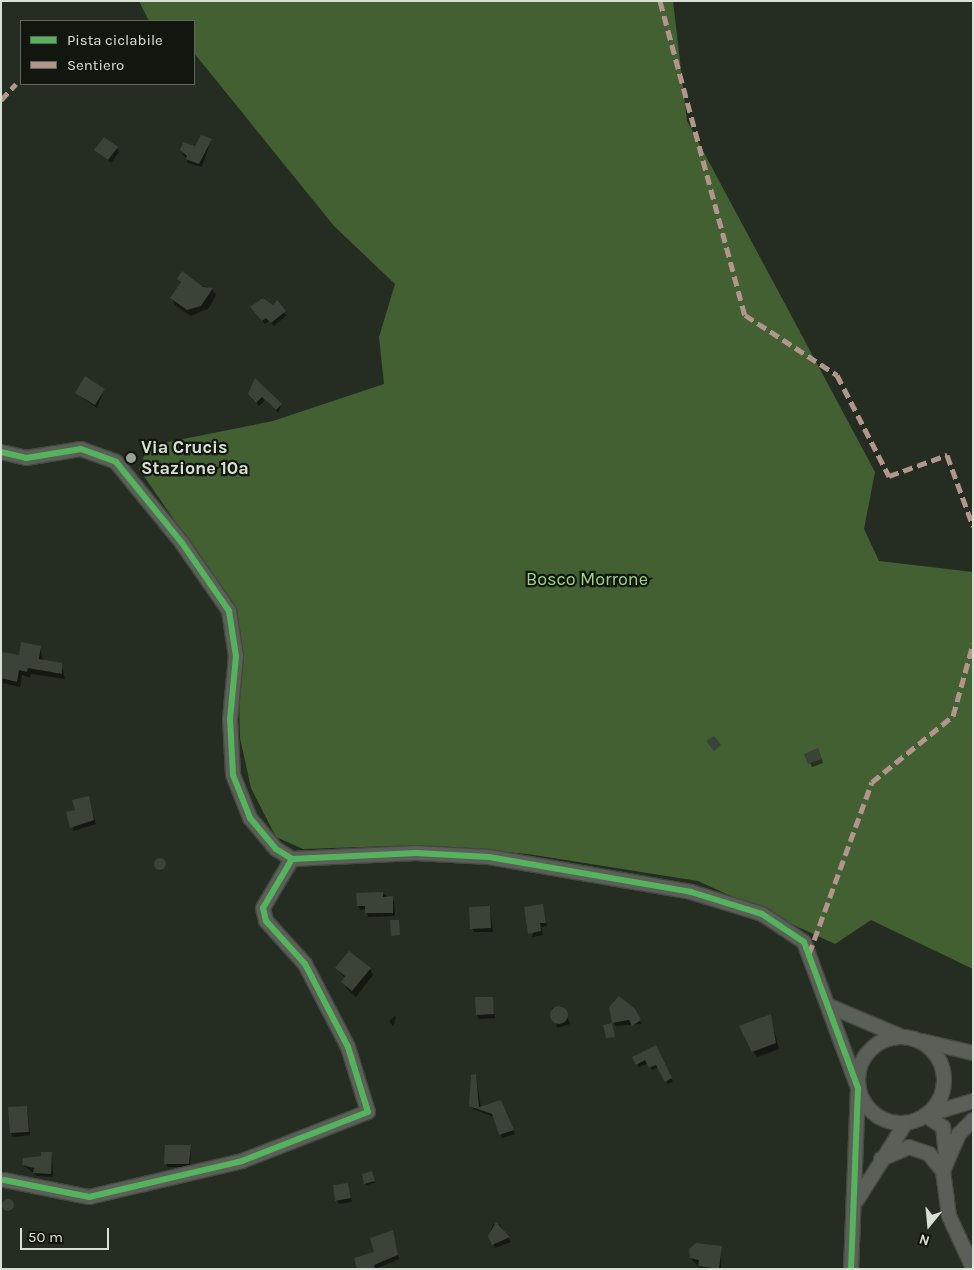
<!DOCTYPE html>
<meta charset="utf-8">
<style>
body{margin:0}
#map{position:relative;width:974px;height:1270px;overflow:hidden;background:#252d22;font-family:Karla,sans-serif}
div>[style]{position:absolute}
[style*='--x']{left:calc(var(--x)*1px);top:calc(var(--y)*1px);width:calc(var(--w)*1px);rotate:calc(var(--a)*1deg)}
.forest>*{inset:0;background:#426032}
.shadow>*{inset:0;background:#0007}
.building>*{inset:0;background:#3b4238}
.round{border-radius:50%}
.roads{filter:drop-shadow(1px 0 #434940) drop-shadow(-1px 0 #434940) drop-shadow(0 1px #434940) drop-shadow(0 -1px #434940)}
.street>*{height:14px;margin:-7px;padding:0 7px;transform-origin:7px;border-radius:7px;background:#5a5f57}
.street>.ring{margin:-7px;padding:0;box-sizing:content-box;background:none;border:14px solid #5a5f57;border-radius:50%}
.quiet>*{height:5px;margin-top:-2.5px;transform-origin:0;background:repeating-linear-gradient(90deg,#b2968c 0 10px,transparent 0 15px)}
.cycleway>*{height:6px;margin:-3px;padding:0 3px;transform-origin:3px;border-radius:3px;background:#56b35d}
.dots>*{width:14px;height:14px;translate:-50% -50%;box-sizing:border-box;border:2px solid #11170e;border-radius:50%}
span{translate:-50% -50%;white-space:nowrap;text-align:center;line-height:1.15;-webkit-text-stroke:4.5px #11170e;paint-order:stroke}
.poi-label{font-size:18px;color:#d8e0d4;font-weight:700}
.left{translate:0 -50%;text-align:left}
.park-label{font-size:18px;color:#a0d488}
.frame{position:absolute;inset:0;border:2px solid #d8e0d4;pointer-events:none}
.legend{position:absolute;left:20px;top:20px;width:175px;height:65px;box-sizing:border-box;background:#11170e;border:1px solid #61675d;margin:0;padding:6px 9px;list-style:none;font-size:15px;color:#d8e0d4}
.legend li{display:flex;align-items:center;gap:10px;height:25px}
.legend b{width:25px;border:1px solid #61675d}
.north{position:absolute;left:904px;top:1200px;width:50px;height:50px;-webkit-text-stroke:4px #11170e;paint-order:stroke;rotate:197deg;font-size:14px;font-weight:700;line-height:20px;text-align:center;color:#d8e0d4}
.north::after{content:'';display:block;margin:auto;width:18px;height:22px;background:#d8e0d4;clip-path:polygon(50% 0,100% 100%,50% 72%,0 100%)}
.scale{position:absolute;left:20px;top:1228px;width:89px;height:22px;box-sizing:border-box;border:2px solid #d8e0d4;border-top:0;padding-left:6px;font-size:15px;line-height:18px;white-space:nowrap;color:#d8e0d4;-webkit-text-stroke:4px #11170e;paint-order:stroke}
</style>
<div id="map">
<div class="forest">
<div style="clip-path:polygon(139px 1px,673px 1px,687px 121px,875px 472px,864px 529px,879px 561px,973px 572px,973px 969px,871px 920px,835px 944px,698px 881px,528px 854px,421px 845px,303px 849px,276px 837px,251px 788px,240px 738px,237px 611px,139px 469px,148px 446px,273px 421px,384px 384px,379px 337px,395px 284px,334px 226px,194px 53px,194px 21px,149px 21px)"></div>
</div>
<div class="shadow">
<div style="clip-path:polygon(211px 140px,202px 167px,188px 163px,181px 150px)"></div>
<div style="clip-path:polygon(117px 148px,119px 152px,111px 163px,96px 150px)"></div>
<div style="clip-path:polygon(178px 279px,212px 289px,216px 295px,209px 308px,191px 316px,175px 305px,172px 298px,181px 284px)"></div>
<div style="clip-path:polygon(273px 307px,287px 315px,274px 326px,269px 321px,265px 324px,254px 311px)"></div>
<div style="clip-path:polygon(256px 380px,281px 404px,279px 413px,265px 400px,259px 406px,251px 398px)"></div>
<div style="clip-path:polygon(104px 390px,97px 408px,76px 393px)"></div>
<div style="clip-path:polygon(40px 647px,43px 661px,61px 664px,65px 679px,31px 674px,30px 678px,22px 675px,20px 687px,3px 683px,3px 654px,21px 657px)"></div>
<div style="clip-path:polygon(820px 754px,823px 763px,812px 767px,810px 763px)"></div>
<div style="clip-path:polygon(88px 797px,96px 824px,73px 831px,76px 811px)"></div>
<div style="clip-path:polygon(161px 860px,166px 866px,161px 871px,156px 865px)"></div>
<div style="clip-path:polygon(382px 893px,394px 901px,395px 916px,368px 917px,366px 909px,360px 910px,358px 906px)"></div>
<div style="clip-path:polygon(542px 905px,547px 926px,541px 927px,543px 935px,532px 937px)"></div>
<div style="clip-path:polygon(490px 907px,493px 932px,474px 932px,472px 928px)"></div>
<div style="clip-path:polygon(336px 968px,370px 969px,373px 975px,356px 997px,346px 988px,345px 978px)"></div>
<div style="clip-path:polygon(619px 997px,640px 1021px,642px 1024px,615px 1026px,610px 1008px)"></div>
<div style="clip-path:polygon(492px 998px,495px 1018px,479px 1019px,477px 1015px)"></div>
<div style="clip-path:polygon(563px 1006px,570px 1024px,557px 1028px,552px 1008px)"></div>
<div style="clip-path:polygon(770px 1015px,779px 1049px,757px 1057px,753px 1051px)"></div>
<div style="clip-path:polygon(395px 1016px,396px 1017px,393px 1026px,389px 1021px)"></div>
<div style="clip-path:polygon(655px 1046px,673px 1082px,668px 1084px,658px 1067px,652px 1070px,648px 1063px,639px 1067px,633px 1057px)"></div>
<div style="clip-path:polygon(476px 1076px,481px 1108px,503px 1105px,515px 1134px,502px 1138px,494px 1117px,473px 1109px)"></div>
<div style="clip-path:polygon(27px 1107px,30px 1135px,13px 1137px,11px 1133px)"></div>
<div style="clip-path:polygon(166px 1146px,191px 1146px,190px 1167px,167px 1167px)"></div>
<div style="clip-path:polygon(52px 1154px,53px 1177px,37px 1176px,23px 1165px,24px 1159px)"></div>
<div style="clip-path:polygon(372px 1174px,375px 1183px,366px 1185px,363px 1175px)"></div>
<div style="clip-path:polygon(348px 1184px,352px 1202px,339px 1204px,337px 1200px)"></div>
<div style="clip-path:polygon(6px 1201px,14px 1206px,11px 1211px,4px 1208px)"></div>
<div style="clip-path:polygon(493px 1224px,500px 1224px,511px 1242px,495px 1248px,489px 1236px)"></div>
<div style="clip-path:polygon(392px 1232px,399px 1259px,375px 1269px,359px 1269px)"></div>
<div style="clip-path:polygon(721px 1247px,721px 1269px,700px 1269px,691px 1258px)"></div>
</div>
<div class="building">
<div style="clip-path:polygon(201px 135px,212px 139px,199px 164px,185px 159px,187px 156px,180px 150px,183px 142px,195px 146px)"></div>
<div style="clip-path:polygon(104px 137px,118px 147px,108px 160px,94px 150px)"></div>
<div style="clip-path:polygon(182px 271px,203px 287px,213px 288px,201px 306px,187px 310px,170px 298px,181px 282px,177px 279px)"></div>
<div style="clip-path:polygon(263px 298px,273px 305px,277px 300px,286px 311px,271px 323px,266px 318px,262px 321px,250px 307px)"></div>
<div style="clip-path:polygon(85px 376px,105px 389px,95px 405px,75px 393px)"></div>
<div style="clip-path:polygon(255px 378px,282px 404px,276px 410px,262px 397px,256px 403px,248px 394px)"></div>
<div style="clip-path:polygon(21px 642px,41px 646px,39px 659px,62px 663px,62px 674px,28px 668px,27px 672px,19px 670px,17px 682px,1px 678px,2px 652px,19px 655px)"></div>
<div style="clip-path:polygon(714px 736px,721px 745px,714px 751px,706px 741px)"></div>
<div style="clip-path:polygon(818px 748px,822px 759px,808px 764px,804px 754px)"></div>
<div style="clip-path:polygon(89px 796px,94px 820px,70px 828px,66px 812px,75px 810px,72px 800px)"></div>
<div class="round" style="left:154px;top:858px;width:12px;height:12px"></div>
<div style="clip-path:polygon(383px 892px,383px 897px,393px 896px,393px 913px,365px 913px,365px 906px,357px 906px,356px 893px)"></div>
<div style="clip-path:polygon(543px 904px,546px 923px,540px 923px,541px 931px,528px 934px,524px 907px)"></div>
<div style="clip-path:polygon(490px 906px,491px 928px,470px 929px,469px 907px)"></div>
<div style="clip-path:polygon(390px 920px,399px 920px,400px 935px,391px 936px)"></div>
<div style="clip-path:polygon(349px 951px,371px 968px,352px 991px,341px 982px,345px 976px,335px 968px)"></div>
<div style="clip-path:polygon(619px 996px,635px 1009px,641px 1020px,632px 1026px,629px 1020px,612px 1023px,609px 1007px)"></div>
<div style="clip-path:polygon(475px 997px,493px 997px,494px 1014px,476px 1015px)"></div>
<div class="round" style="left:550px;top:1006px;width:18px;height:18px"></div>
<div style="clip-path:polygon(771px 1014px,776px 1043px,752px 1052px,739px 1026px)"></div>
<div style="clip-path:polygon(612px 1023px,615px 1037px,606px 1038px,603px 1025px)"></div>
<div style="clip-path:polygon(656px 1045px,672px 1078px,665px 1082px,656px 1065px,649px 1068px,645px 1060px,636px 1065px,632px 1057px)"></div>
<div style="clip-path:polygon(476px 1074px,479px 1107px,501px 1100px,514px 1130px,499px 1135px,492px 1114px,469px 1106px,471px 1075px)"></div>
<div style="clip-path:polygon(27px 1106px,29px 1132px,10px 1133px,8px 1107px)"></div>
<div style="clip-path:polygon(165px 1145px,191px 1145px,189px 1164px,164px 1164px)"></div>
<div style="clip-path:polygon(41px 1152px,52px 1152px,51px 1174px,33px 1173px,34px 1168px,22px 1165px,23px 1158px,41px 1156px)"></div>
<div style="clip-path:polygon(372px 1171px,375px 1181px,364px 1184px,362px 1174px)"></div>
<div style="clip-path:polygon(348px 1183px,351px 1198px,335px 1201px,333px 1185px)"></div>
<div class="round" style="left:2px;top:1199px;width:12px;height:12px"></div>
<div style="clip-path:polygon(496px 1222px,510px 1237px,492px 1245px,488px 1236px)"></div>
<div style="clip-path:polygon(393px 1230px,398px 1255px,374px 1265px,375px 1269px,357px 1269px,354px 1258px,374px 1252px,370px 1238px)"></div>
<div style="clip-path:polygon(696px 1243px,722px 1246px,719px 1269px,698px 1266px,699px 1260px,690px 1258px,689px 1249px)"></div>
</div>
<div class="roads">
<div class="street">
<div style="--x:1;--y:452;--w:26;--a:13"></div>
<div style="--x:26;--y:458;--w:56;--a:-9.3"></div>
<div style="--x:81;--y:449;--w:37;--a:20"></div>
<div style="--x:116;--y:462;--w:104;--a:50.8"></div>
<div style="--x:182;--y:543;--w:83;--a:55.3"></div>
<div style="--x:229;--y:611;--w:46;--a:81.2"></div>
<div style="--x:236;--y:656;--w:63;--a:95.4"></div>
<div style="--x:230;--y:719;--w:56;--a:86.9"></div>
<div style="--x:233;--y:775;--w:46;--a:68.4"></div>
<div style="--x:250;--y:818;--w:40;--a:50"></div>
<div style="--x:276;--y:849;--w:19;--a:32"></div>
<div style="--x:292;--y:859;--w:124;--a:-2.8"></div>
<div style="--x:416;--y:853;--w:73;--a:3.1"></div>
<div style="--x:489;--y:857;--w:205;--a:9.8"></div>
<div style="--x:691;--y:892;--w:74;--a:17.2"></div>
<div style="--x:762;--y:914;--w:50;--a:33.7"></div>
<div style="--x:804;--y:942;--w:156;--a:69.7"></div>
<div style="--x:858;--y:1088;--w:181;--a:92.2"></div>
<div style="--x:829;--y:1006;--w:77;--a:22.9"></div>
<div class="ring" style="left:858px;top:1037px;width:72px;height:72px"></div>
<div style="--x:922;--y:1041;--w:52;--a:13.2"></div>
<div style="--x:925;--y:1115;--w:22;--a:34"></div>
<div style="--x:943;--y:1127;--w:31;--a:84"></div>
<div style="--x:926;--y:1115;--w:49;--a:-16.6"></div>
<div style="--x:973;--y:1120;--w:20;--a:135"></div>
<div style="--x:959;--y:1134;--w:40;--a:113.4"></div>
<div style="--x:943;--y:1171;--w:45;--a:82.4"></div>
<div style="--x:949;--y:1216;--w:57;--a:65.2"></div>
<div style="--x:881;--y:1159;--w:30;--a:-23"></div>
<div style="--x:909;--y:1147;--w:21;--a:19"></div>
<div style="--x:929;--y:1154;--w:22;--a:51"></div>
<div style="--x:4;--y:1180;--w:87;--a:11.3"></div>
<div style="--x:89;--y:1197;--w:157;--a:-13.2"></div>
<div style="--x:242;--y:1161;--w:135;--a:-21.3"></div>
<div style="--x:368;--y:1112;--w:68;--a:-107.1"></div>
<div style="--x:348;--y:1047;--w:93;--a:-117.4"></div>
<div style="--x:305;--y:964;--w:58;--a:-132.2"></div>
<div style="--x:266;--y:921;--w:13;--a:-103"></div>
<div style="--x:263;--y:908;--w:57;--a:-59.4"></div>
<div style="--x:857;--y:1200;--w:90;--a:-57.7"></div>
</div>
</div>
<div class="quiet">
<div style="--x:660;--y:1;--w:325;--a:74.9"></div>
<div style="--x:745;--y:315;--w:110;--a:33.1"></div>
<div style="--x:837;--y:375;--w:114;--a:62.8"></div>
<div style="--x:889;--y:476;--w:62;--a:-19.9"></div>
<div style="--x:947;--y:455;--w:76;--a:69.9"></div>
<div style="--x:1;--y:100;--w:22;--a:-47"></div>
<div style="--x:809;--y:954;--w:183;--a:-69.9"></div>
<div style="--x:872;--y:782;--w:104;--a:-39.2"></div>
<div style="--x:953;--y:716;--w:75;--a:-74.5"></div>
</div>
<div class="cycleway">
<div style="--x:1;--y:452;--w:26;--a:13"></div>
<div style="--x:26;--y:458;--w:56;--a:-9.3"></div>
<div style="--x:81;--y:449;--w:37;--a:20"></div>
<div style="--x:116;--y:462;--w:104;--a:50.8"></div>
<div style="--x:182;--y:543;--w:83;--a:55.3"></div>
<div style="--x:229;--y:611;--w:46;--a:81.2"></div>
<div style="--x:236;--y:656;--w:63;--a:95.4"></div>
<div style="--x:230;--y:719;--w:56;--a:86.9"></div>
<div style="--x:233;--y:775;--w:46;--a:68.4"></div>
<div style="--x:250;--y:818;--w:40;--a:50"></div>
<div style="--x:276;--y:849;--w:19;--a:32"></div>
<div style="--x:292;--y:859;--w:124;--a:-2.8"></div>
<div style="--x:416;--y:853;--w:73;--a:3.1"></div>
<div style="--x:489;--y:857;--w:205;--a:9.8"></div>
<div style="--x:691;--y:892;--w:74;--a:17.2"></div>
<div style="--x:762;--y:914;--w:50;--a:33.7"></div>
<div style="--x:804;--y:942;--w:156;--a:69.7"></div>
<div style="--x:858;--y:1088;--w:181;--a:92.2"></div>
<div style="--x:4;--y:1180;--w:87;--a:11.3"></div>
<div style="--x:89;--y:1197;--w:157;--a:-13.2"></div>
<div style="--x:242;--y:1161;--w:135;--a:-21.3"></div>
<div style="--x:368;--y:1112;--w:68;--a:-107.1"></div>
<div style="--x:348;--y:1047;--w:93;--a:-117.4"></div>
<div style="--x:305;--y:964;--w:58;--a:-132.2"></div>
<div style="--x:266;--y:921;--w:13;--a:-103"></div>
<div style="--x:263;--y:908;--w:57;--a:-59.4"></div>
</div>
<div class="dots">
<div style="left:131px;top:458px;background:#99a196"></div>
</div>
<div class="poi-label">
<span class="left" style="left:141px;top:458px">Via Crucis<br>Stazione 10ª</span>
</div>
<div class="park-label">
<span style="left:587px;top:579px">Bosco Morrone</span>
</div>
<div class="frame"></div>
<ul class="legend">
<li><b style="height:6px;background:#56b35d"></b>Pista ciclabile</li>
<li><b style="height:6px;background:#b2968c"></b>Sentiero</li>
</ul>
<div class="north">N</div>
<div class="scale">50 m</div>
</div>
